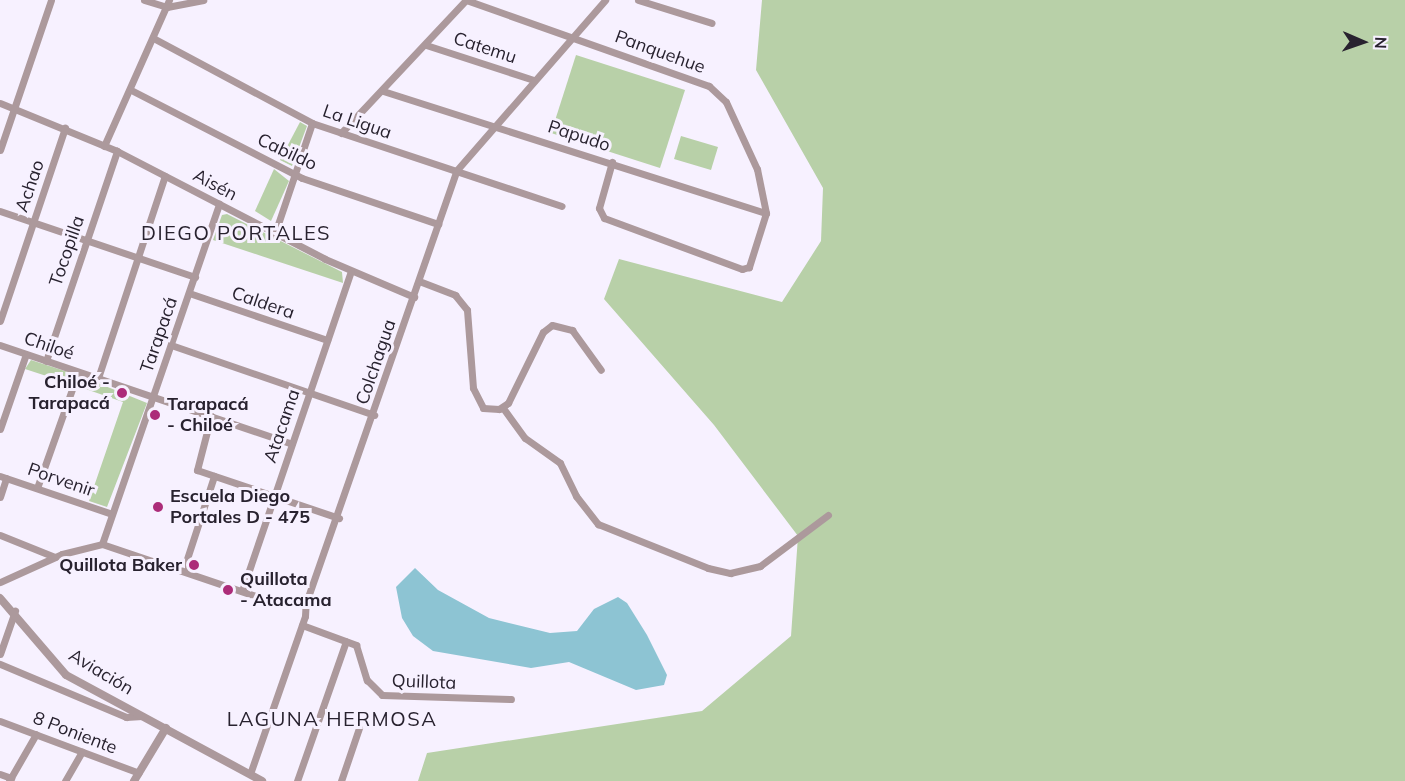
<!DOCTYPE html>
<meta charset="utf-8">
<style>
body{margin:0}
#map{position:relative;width:1405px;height:781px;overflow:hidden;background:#f7f1ff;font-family:Mulish,sans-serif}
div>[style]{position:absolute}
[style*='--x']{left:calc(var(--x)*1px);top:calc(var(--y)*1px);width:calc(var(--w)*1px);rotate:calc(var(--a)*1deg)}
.green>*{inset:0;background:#b8d0a8}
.water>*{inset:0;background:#8dc4d3}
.minor>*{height:7px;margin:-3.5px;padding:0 3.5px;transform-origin:3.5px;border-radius:3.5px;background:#ac999c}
.tertiary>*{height:8px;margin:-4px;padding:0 4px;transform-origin:4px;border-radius:4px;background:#ac999c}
.dots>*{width:16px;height:16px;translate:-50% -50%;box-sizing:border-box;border:3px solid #f7f1ff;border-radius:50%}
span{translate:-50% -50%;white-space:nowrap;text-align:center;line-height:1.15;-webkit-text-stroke:6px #f7f1ff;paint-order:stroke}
.street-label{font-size:18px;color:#28222f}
.poi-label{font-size:18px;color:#28222f;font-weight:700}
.right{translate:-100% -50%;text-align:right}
.left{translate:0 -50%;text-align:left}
.neighbourhood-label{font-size:20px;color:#28222f;letter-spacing:1.5px}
.north{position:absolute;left:1333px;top:12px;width:60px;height:60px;-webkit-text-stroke:4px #f7f1ff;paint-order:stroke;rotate:92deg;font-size:16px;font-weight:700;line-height:24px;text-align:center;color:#28222f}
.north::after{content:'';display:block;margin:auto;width:21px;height:27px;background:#28222f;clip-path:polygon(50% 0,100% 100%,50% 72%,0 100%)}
</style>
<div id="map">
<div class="green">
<div style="clip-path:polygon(762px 0,1405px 0,1405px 781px,418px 781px,427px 753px,702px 711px,791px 636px,798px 536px,714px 425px,604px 299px,619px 259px,782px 302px,821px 241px,823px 188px,756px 70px)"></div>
<div style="clip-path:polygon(576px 55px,685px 90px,660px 168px,551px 133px)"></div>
<div style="clip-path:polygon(300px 122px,307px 126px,292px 166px,280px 160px)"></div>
<div style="clip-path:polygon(681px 136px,718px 147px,711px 170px,674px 159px)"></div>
<div style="clip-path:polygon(274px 169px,289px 181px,271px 221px,255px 211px)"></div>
<div style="clip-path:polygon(227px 214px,342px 272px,343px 283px,213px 240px,222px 215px)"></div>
<div style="clip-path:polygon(31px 360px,71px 373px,71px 384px,25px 369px)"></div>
<div style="clip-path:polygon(83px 377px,147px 403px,107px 507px,89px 501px,123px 402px,77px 386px)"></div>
</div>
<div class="water">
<div style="clip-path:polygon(415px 568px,438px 590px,489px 618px,550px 633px,577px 631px,594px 609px,618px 597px,627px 603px,647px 635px,667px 675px,664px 685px,636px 690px,569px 662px,531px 668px,433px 651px,413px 636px,402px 618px,396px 587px)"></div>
</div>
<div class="minor">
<div style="--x:144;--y:0;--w:24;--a:17"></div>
<div style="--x:167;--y:7;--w:37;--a:-11"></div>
<div style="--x:466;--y:0;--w:258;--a:19.5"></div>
<div style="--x:709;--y:86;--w:23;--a:43"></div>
<div style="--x:726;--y:102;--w:74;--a:65.2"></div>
<div style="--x:757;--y:169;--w:45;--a:78.4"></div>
<div style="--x:766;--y:213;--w:57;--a:107.5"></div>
<div style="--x:749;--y:267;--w:7;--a:164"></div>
<div style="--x:742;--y:269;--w:147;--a:-159.7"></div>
<div style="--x:604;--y:218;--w:11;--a:-117"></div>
<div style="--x:599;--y:208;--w:48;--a:-74.2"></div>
<div style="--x:638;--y:0;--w:77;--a:17.3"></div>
<div style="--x:155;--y:39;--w:178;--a:28.1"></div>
<div style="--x:312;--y:123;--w:263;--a:18.4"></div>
<div style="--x:426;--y:45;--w:114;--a:18"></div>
<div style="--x:131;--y:90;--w:192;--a:27.2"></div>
<div style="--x:302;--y:178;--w:144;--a:18.7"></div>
<div style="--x:383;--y:91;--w:402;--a:17.7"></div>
<div style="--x:0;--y:103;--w:126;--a:22.3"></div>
<div style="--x:117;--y:151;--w:234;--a:27.4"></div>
<div style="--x:325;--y:259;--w:97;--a:23.1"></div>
<div style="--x:341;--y:133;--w:183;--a:-46.8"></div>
<div style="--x:104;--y:146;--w:160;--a:-66"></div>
<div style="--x:0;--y:150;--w:158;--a:-71.2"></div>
<div style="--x:0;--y:211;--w:206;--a:18.7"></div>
<div style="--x:275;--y:233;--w:116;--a:-71.4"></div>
<div style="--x:419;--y:281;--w:39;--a:21"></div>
<div style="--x:455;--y:295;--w:19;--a:51"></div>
<div style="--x:467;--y:310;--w:78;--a:85.6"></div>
<div style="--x:473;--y:388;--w:22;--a:63"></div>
<div style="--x:483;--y:408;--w:16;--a:4"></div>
<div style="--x:499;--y:409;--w:11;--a:-34"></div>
<div style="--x:508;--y:403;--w:79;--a:-63.8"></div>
<div style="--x:543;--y:332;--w:11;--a:-38"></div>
<div style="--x:552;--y:325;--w:21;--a:14"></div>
<div style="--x:572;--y:330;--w:49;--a:54.1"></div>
<div style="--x:189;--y:293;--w:146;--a:18.8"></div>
<div style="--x:0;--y:321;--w:204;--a:-71.4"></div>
<div style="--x:0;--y:345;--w:308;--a:18.7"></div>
<div style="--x:171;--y:345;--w:215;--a:19"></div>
<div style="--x:46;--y:361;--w:222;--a:-71.3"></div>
<div style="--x:98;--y:378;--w:213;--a:-71.7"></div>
<div style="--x:503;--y:408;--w:37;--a:54"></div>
<div style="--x:525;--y:438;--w:43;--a:35.5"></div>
<div style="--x:560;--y:463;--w:37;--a:64"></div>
<div style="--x:576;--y:496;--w:36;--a:52"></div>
<div style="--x:598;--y:524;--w:118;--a:21.8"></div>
<div style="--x:708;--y:568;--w:23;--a:13"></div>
<div style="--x:730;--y:573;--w:31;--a:-13"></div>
<div style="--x:760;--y:566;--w:85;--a:-36.9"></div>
<div style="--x:211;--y:416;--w:56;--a:104.5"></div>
<div style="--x:197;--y:470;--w:150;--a:18.7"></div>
<div style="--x:0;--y:429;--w:79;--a:-70.9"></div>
<div style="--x:0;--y:476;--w:118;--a:18.7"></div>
<div style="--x:37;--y:488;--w:123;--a:-70.5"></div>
<div style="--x:0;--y:497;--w:20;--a:-72"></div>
<div style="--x:0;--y:535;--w:59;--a:21.8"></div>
<div style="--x:102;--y:544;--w:360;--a:-71"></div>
<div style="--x:183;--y:571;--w:100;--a:-71.9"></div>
<div style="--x:0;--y:582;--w:68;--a:-24.3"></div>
<div style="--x:62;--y:554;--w:41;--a:-14"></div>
<div style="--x:102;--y:544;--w:187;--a:18.7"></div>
<div style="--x:279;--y:604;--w:30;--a:-14"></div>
<div style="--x:308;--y:597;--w:451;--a:-70.8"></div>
<div style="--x:456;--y:171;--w:227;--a:-48.9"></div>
<div style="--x:242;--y:591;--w:338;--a:-71.2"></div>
<div style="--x:302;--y:625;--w:58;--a:20.3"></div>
<div style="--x:356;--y:645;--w:37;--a:73"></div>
<div style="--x:367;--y:680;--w:21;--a:45"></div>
<div style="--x:382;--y:695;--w:129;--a:1.8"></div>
<div style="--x:0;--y:654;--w:46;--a:-70.8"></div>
<div style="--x:0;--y:664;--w:137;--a:22.8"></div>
<div style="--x:126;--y:717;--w:16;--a:-4"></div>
<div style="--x:0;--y:721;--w:148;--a:20.5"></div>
<div style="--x:0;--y:774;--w:12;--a:20"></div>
<div style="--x:250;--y:774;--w:167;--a:-70.8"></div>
<div style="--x:305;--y:616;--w:17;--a:-87"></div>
<div style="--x:9;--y:781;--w:54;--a:-60.1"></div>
<div style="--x:65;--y:781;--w:34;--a:-60"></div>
<div style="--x:297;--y:781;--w:148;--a:-70.7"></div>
<div style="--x:341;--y:781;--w:56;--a:-71.2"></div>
</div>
<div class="tertiary">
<div style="--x:0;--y:598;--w:101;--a:49.4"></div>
<div style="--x:66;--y:675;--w:223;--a:28.4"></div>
<div style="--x:134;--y:781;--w:62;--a:-58.9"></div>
</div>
<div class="dots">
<div style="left:122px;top:393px;background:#ac2c79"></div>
<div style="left:155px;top:415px;background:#ac2c79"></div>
<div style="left:158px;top:507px;background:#ac2c79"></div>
<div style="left:194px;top:565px;background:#ac2c79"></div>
<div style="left:228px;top:590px;background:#ac2c79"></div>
</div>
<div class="street-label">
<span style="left:485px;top:48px;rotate:18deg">Catemu</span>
<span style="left:660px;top:52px;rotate:20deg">Panquehue</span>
<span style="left:357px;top:122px;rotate:19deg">La Ligua</span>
<span style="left:579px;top:136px;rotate:18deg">Papudo</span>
<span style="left:287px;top:152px;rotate:25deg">Cabildo</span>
<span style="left:215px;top:185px;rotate:28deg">Aisén</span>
<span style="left:30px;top:186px;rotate:-71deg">Achao</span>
<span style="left:67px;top:251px;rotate:-71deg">Tocopilla</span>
<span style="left:263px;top:303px;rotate:19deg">Caldera</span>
<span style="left:159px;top:335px;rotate:-71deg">Tarapacá</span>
<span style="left:49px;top:346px;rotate:19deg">Chiloé</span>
<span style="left:376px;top:362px;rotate:-71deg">Colchagua</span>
<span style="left:282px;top:426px;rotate:-71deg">Atacama</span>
<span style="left:61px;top:480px;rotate:19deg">Porvenir</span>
<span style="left:101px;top:672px;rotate:31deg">Aviación</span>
<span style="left:424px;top:682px;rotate:2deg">Quillota</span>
<span style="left:75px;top:733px;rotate:21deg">8 Poniente</span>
</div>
<div class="poi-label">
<span class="right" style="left:110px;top:393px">Chiloé -<br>Tarapacá</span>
<span class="left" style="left:167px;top:415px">Tarapacá<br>- Chiloé</span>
<span class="left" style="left:170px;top:507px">Escuela Diego<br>Portales D - 475</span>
<span class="right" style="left:182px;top:565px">Quillota Baker</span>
<span class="left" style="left:240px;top:590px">Quillota<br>- Atacama</span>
</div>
<div class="neighbourhood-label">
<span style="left:236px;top:232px">DIEGO PORTALES</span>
<span style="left:332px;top:718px">LAGUNA HERMOSA</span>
</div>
<div class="north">N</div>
</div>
